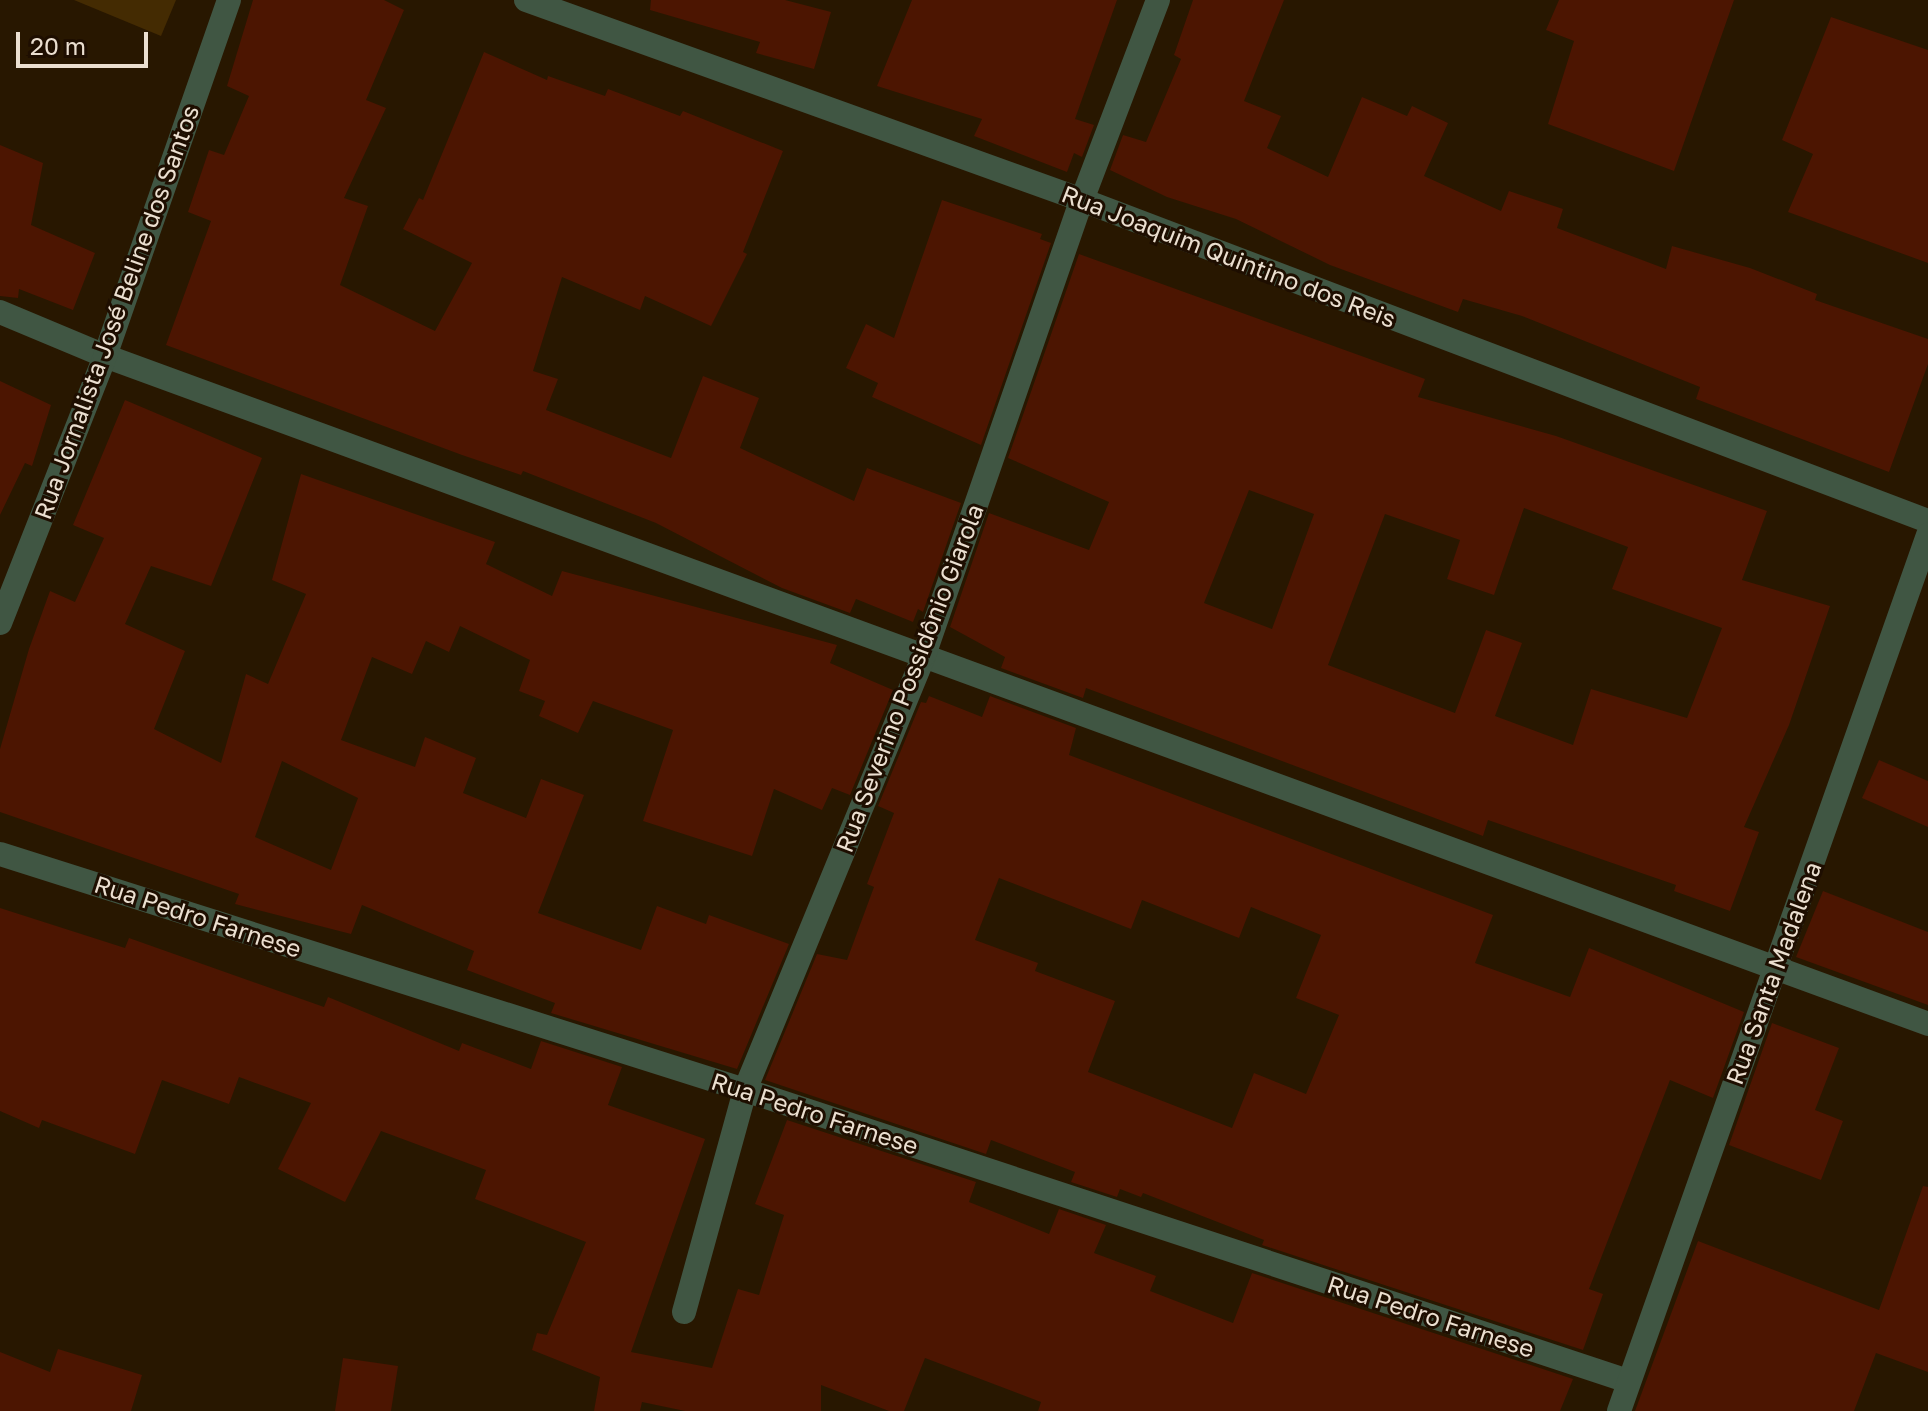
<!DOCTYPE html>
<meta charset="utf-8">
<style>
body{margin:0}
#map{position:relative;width:1928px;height:1411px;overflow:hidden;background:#281700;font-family:"Golos Text",sans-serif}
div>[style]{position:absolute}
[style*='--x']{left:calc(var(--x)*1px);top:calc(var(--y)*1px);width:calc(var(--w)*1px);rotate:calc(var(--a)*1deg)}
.green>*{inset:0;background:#442b02}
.building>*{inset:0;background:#4c1501}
.street>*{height:24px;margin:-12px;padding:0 12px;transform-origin:12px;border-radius:12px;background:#405643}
span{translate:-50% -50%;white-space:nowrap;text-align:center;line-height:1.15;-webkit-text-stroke:6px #1e0e00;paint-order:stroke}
.street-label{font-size:24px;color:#ebdfd0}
.scale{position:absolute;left:16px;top:32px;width:132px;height:36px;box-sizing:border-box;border:4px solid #ebdfd0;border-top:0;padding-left:10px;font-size:24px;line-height:28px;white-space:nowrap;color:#ebdfd0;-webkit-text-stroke:6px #1e0e00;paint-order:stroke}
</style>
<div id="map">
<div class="green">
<div style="clip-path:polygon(74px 0,176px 0,161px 36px)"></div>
</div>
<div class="building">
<div style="clip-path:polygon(253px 0,384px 0,404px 10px,366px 100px,386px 108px,344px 198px,368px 206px,340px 285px,435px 331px,472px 263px,403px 229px,419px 198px,423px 200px,484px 52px,547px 80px,548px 76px,605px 96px,608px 89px,680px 116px,683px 111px,783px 151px,743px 252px,747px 254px,711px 326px,645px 296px,640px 310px,562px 277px,533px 371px,558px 379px,546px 410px,671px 458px,703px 376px,759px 398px,740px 448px,854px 501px,867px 468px,961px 503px,923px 612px,918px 609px,913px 622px,856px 599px,850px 613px,782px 588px,656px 523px,523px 471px,521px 475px,462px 455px,166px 345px,211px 221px,188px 212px,209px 150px,224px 155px,249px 96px,227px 86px)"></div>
<div style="clip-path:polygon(651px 0,785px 0,831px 12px,814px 69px,756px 53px,760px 42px,650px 10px)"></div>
<div style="clip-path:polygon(912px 0,1117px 0,1075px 119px,1094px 125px,1082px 157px,1074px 153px,1067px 172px,974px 136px,982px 119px,877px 86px)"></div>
<div style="clip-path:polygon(1193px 0,1284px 0,1244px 101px,1281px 116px,1267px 148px,1328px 177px,1362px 97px,1407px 116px,1412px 106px,1448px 123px,1424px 176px,1501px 211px,1509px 191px,1563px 209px,1557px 228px,1666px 269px,1672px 246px,1750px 268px,1817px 294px,1815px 300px,1928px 339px,1928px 364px,1889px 472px,1696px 399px,1700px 387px,1522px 316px,1463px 299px,1458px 312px,1330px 265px,1236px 219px,1167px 197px,1110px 170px,1123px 135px,1146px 142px,1181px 59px,1174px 55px)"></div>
<div style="clip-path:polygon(1559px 0,1734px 0,1674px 171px,1548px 124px,1574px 41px,1546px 30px)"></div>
<div style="clip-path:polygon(1831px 17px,1928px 50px,1928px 263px,1788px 212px,1813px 154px,1782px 140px)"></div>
<div style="clip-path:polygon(0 145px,43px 163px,31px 225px,95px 253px,73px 310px,19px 289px,18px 298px,0 296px)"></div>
<div style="clip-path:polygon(942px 200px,1042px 234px,1040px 239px,1051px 243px,981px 445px,872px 397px,878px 383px,846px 368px,866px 324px,894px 338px)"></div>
<div style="clip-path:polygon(evenodd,1079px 254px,1425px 379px,1418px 397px,1556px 436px,1767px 511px,1742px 580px,1830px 606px,1789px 725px,1744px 827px,1759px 832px,1730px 911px,1674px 891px,1676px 885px,1488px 820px,1483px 836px,1086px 688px,1083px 698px,1001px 668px,1005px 657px,950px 627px,989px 513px,1089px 550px,1109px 502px,1008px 458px,1079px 254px,1249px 490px,1314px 514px,1272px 629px,1204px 603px,1249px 490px,1079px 254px,1524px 508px,1628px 547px,1612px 589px,1722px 628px,1687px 718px,1591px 689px,1573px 745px,1495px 716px,1522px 643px,1486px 630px,1455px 713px,1328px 665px,1385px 514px,1460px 540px,1447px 579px,1494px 595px,1524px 508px)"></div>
<div style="clip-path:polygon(0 381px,51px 405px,32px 466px,25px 463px,0 515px)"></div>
<div style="clip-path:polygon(evenodd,125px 400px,262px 458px,211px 586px,151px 566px,125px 624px,185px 651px,154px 729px,221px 763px,246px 674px,268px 684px,306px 594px,272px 580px,301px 474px,495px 542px,486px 564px,552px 596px,562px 571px,837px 645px,830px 663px,893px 690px,850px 795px,832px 788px,822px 810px,774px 789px,752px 856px,643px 821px,673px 730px,593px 701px,578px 733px,539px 716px,545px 701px,519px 691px,530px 660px,460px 626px,449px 652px,426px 641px,412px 674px,372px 657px,341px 740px,415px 767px,425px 737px,476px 758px,463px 793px,526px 818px,541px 779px,584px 795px,538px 913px,641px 950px,657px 906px,706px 924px,709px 915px,789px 944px,737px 1069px,551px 1013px,555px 1003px,467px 970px,474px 951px,362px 905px,351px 934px,235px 904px,239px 894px,0 812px,0 749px,29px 649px,50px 591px,75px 602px,104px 538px,73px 525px,125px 400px,282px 761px,358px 798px,331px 870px,255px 837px,282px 761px)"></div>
<div style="clip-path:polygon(evenodd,929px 696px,982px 717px,990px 696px,1076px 728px,1069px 755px,1493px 915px,1475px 963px,1570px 997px,1589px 948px,1744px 1012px,1713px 1098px,1670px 1080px,1589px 1289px,1603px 1294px,1583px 1350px,1262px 1245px,1264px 1240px,1143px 1193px,1141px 1197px,1120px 1189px,1117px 1197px,1071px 1182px,1075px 1172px,991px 1140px,986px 1154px,765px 1080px,817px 954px,847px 960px,874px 887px,867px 884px,894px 813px,878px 806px,921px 702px,926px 703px,929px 696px,999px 878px,1131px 929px,1142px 900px,1239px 938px,1251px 907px,1321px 935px,1296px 998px,1339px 1015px,1306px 1094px,1254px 1073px,1232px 1128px,1088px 1072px,1115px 1001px,1035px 971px,1038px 963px,975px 940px,999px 878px)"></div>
<div style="clip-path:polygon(1879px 760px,1928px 781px,1928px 827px,1862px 798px)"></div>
<div style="clip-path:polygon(1823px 891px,1928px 932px,1928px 1005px,1796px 957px)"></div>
<div style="clip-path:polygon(0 908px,125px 948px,129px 938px,324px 1007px,328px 997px,459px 1051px,462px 1043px,531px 1069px,541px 1041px,622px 1067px,608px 1105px,705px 1139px,631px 1352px,712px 1368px,738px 1289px,759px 1295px,784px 1215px,755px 1204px,787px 1120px,976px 1182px,969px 1202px,1049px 1234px,1059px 1209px,1106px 1225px,1094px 1253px,1156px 1276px,1150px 1291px,1233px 1323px,1252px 1273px,1573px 1379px,1560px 1411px,1038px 1411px,1041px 1402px,925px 1358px,904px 1411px,889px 1411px,821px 1385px,821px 1411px,685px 1411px,642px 1402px,640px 1411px,594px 1411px,600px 1377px,532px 1350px,537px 1333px,547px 1335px,586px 1242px,475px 1199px,486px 1170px,381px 1131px,345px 1202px,278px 1169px,311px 1103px,239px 1077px,229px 1104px,162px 1080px,135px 1154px,42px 1120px,39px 1128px,0 1111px)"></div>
<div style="clip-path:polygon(1772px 1023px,1839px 1048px,1815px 1110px,1843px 1121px,1821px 1180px,1729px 1145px)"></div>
<div style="clip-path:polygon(1923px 1186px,1928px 1187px,1928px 1372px,1876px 1353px,1854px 1411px,1635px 1411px,1698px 1241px,1879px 1310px)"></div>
<div style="clip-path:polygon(58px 1349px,142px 1375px,131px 1411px,0 1411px,0 1352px,50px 1372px)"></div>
<div style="clip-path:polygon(343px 1358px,398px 1366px,391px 1411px,335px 1411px)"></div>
</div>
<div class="street">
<div style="--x:526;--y:0;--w:591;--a:19.78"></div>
<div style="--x:1082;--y:200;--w:905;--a:20.78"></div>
<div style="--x:0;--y:312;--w:114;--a:22.7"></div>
<div style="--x:105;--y:356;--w:1942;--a:20.12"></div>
<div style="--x:0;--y:623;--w:287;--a:-68.5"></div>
<div style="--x:105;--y:356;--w:377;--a:-70.8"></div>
<div style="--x:0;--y:854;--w:781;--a:17.58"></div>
<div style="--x:745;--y:1090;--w:930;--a:18.24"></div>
<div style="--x:684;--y:1312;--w:230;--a:-74.6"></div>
<div style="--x:745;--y:1090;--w:470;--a:-67.6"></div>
<div style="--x:924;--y:655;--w:482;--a:-70.9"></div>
<div style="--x:1082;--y:200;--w:214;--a:-69.2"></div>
<div style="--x:1619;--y:1411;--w:929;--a:-70.57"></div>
</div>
<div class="street-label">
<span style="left:1229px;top:256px;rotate:21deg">Rua Joaquim Quintino dos Reis</span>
<span style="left:116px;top:312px;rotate:-70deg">Rua Jornalista José Beline dos Santos</span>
<span style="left:909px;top:678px;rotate:-69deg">Rua Severino Possidônio Giarola</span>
<span style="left:198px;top:916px;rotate:18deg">Rua Pedro Farnese</span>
<span style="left:1773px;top:973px;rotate:-70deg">Rua Santa Madalena</span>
<span style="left:815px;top:1113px;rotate:18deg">Rua Pedro Farnese</span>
<span style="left:1431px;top:1316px;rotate:18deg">Rua Pedro Farnese</span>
</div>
<div class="scale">20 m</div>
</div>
